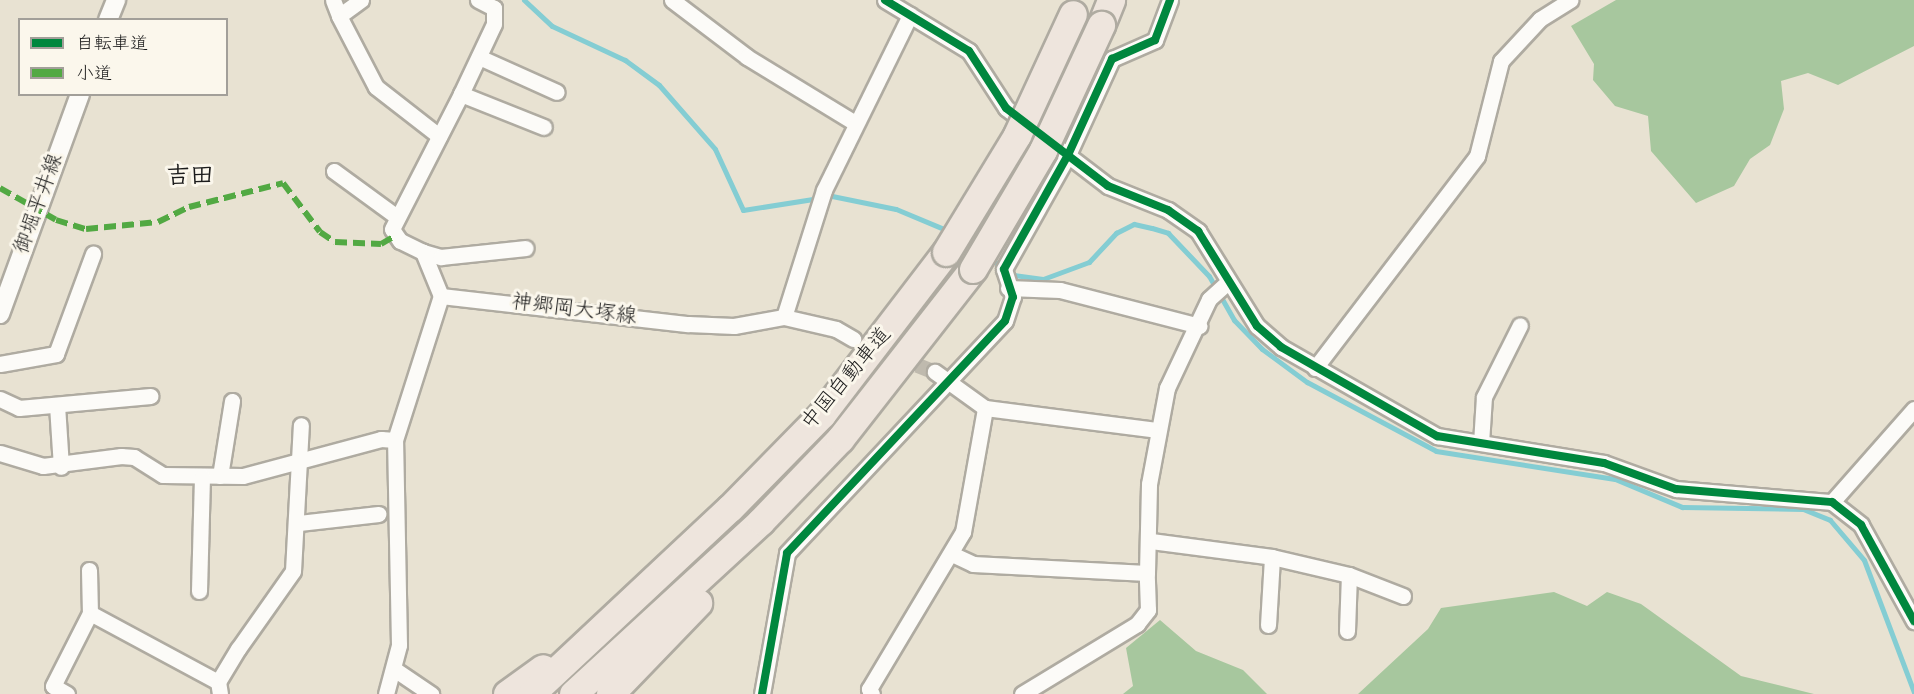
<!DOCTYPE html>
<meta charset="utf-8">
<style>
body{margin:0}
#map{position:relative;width:1914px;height:694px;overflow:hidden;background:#e8e2d2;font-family:"Indie Flower","Klee One",sans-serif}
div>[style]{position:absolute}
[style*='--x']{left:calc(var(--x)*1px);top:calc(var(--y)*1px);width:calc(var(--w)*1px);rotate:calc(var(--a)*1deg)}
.forest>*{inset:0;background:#a7c79e}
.stream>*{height:5px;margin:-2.5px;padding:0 2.5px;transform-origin:2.5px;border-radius:2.5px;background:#84cdd3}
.minor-tunnel>*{height:15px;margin-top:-7.5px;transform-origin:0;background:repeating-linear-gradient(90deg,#bfbaae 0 15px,transparent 0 23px)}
.roads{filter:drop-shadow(2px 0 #afaba1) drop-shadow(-2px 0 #afaba1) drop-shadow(0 2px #afaba1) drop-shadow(0 -2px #afaba1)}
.minor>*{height:15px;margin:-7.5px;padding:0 7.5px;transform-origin:7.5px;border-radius:7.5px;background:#fcfbf8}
.tertiary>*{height:18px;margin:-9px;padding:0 9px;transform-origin:9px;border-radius:9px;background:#fcfbf8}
.motorway>*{height:27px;margin:-13.5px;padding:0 13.5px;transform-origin:13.5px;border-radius:13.5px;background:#eee5dd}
.bridges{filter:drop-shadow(2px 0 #afaba1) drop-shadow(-2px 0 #afaba1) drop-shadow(0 2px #afaba1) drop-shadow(0 -2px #afaba1)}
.motorway-bridge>*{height:27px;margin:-13.5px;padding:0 13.5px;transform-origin:13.5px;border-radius:13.5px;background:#eee5dd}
.quiet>*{height:6px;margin-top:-3px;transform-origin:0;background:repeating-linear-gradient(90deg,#52a943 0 12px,transparent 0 18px)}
.cycleway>*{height:8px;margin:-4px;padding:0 4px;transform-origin:4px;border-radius:4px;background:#00873e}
span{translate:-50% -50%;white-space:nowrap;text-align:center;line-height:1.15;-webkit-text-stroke:6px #fbf7ec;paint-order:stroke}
.street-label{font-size:21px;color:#1c1c1c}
.quarter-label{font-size:24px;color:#1c1c1c;font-weight:700}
.legend{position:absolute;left:18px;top:18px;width:210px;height:78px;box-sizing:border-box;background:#fbf7ec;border:2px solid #a29f99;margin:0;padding:8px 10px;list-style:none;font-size:18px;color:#1c1c1c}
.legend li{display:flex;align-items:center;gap:12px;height:30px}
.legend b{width:30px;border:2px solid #a29f99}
</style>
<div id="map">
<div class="forest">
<div style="clip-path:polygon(1616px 0,1914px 0,1914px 46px,1838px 85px,1808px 73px,1781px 81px,1784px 109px,1770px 145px,1750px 159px,1734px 186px,1696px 203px,1651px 151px,1648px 116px,1615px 106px,1593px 80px,1594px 64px,1571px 26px)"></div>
<div style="clip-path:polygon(1554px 592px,1587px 606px,1607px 592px,1641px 604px,1741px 676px,1814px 694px,1358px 694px,1428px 629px,1441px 608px)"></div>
<div style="clip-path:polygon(1160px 620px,1196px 651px,1243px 670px,1267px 694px,1123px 694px,1133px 686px,1126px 648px)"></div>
</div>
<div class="stream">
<div style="--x:524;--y:0;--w:38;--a:43"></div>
<div style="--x:552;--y:26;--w:81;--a:25"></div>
<div style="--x:625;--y:60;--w:42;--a:36.3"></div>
<div style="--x:659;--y:85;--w:85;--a:48.8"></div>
<div style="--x:715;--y:149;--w:67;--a:65.3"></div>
<div style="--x:743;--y:210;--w:90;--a:-8.9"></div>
<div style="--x:832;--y:196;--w:65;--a:11.5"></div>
<div style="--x:896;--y:209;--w:60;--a:22.7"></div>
<div style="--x:988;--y:257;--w:32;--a:35"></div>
<div style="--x:1014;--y:275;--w:29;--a:8"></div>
<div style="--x:1043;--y:279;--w:49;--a:-20.3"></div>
<div style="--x:1089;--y:262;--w:40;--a:-47"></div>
<div style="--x:1116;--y:233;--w:20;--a:-27"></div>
<div style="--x:1134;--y:224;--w:18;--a:13"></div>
<div style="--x:1152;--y:228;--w:17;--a:17"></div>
<div style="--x:1168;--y:233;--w:59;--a:46.4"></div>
<div style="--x:1209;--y:276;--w:51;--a:60.4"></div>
<div style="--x:1234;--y:320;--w:40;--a:46"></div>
<div style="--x:1262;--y:349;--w:56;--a:36.3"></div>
<div style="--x:1307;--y:382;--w:146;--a:28.1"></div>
<div style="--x:1436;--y:451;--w:181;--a:8.9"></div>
<div style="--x:1615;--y:479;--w:73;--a:22.7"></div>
<div style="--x:1682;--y:507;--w:121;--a:0.9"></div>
<div style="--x:1803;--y:509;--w:29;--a:22"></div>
<div style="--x:1830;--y:520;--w:52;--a:49.6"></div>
<div style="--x:1864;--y:560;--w:141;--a:69.3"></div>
</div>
<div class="minor-tunnel">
<div style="--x:853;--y:339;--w:88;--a:21.9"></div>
</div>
<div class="roads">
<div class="minor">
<div style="--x:333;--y:0;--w:17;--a:69"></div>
<div style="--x:361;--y:0;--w:27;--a:144"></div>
<div style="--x:339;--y:16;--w:80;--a:62.5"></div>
<div style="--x:376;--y:87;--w:80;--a:37.9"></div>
<div style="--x:672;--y:0;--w:94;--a:37.2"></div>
<div style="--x:747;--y:57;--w:127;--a:31.4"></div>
<div style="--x:885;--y:0;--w:98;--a:31.3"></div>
<div style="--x:969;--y:51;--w:68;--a:57"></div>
<div style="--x:1006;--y:108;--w:128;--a:37.4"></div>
<div style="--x:1108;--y:186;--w:65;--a:21.8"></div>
<div style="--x:1168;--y:210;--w:37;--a:35"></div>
<div style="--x:1198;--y:231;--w:112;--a:58.2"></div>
<div style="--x:1257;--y:326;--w:32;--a:41"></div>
<div style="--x:1281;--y:347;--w:180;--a:29.7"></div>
<div style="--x:1437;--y:436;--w:169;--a:9.2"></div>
<div style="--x:1604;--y:463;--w:77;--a:19.9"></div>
<div style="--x:1676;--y:489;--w:157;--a:4.8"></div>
<div style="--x:1832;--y:502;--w:37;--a:38"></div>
<div style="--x:1861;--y:525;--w:110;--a:61.1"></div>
<div style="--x:479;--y:57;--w:85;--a:24.2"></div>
<div style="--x:461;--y:94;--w:77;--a:-64.8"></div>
<div style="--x:494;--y:24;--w:16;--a:-90"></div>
<div style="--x:494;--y:8;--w:18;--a:-153"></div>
<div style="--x:334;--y:171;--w:78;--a:36.1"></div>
<div style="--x:423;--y:252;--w:19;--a:16"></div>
<div style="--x:441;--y:257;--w:85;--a:-6"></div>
<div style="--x:1008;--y:288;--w:52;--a:2.2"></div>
<div style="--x:1060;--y:290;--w:144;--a:14.5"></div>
<div style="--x:441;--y:296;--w:249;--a:6.5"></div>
<div style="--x:688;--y:324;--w:46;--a:2.5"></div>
<div style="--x:734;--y:326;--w:51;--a:-10.2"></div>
<div style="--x:784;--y:317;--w:133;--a:-72.5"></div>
<div style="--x:824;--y:190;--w:195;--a:-63.8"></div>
<div style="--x:441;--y:296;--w:48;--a:-112.2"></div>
<div style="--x:423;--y:252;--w:25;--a:-154"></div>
<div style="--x:400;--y:241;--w:14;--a:-124"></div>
<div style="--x:392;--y:229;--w:152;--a:-62.9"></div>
<div style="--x:461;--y:94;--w:89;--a:21.7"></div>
<div style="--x:784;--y:317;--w:53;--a:13"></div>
<div style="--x:836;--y:329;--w:20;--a:30"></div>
<div style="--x:0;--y:364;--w:57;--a:-10.1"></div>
<div style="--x:56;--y:354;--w:107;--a:-69.7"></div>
<div style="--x:1315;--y:368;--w:267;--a:-52.6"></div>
<div style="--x:1477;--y:156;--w:98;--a:-75.8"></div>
<div style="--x:1501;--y:61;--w:57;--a:-47.1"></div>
<div style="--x:1540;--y:19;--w:36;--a:-32"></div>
<div style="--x:0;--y:399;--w:21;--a:25"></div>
<div style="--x:19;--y:408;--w:132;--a:-5.2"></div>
<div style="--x:57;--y:405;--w:62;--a:86.3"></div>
<div style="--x:985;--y:408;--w:173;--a:7.3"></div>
<div style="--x:1481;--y:443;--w:46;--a:-86.3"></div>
<div style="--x:1484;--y:397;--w:80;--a:-63.4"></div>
<div style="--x:0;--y:453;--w:45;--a:16.8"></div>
<div style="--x:43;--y:466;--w:79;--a:-7.3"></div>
<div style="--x:121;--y:456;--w:13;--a:4"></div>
<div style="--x:134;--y:457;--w:34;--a:32"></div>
<div style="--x:163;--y:475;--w:80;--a:0.7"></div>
<div style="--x:243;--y:476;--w:143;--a:-15"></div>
<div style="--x:381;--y:439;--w:14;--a:4"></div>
<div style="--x:220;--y:476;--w:76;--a:-80.9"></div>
<div style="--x:1832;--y:502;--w:124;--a:-48.6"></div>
<div style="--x:299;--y:523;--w:80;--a:-6.5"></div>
<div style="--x:1151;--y:541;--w:122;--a:7.5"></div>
<div style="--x:1272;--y:557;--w:79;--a:13.2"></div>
<div style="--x:1349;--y:575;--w:58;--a:21.3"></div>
<div style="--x:954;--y:555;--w:21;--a:25"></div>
<div style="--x:973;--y:564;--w:174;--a:3"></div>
<div style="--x:1147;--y:573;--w:89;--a:-88.7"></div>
<div style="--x:1149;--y:484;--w:98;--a:-79.4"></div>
<div style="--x:1167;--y:388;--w:98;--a:-64.7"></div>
<div style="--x:1209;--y:299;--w:24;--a:-42"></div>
<div style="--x:89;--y:570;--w:43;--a:88.7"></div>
<div style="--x:199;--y:591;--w:115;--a:-88.5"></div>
<div style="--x:1268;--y:625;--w:68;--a:-86.6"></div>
<div style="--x:1347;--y:631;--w:56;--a:-88"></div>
<div style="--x:394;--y:669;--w:45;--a:34"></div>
<div style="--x:67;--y:694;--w:16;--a:-150"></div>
<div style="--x:53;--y:686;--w:82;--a:-63.1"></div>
<div style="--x:90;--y:613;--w:145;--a:28.3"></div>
<div style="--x:220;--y:694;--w:12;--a:-99"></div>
<div style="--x:218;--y:682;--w:39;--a:-59"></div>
<div style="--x:238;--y:649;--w:95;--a:-54.8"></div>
<div style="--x:293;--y:571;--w:146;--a:-86.9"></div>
<div style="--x:386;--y:694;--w:51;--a:-75.1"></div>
<div style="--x:399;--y:645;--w:205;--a:-91.1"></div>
<div style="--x:395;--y:440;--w:151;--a:-72.3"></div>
<div style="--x:762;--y:694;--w:143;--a:-79.9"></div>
<div style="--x:787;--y:553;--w:318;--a:-46.8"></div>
<div style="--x:1005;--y:321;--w:25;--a:-72"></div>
<div style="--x:1013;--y:297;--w:29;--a:-108"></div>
<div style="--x:1004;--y:269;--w:131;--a:-60.7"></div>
<div style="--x:1068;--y:155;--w:106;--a:-65.4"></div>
<div style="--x:1112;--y:59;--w:47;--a:-23.8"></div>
<div style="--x:1155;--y:40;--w:43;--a:-69.4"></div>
<div style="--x:872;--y:694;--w:6;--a:-121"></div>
<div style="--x:869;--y:689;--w:183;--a:-59.1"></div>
<div style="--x:963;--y:532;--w:126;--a:-79.9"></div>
<div style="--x:985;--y:408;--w:62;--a:-144.2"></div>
<div style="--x:1022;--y:694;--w:135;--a:-31.3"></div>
<div style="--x:1137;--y:624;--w:18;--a:-52"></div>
<div style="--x:1148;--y:610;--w:37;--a:-92"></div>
</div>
<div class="tertiary">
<div style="--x:108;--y:20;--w:22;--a:-68"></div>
<div style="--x:0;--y:314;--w:234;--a:-70"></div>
</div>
<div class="motorway">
<div style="--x:1101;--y:25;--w:27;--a:-68"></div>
<div style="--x:507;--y:694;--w:44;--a:-35.8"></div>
<div style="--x:531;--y:694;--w:272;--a:-43.1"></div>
<div style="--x:730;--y:508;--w:132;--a:-45.6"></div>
<div style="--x:822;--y:414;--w:204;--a:-52.6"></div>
<div style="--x:573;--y:694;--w:255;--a:-42.6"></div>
<div style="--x:761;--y:521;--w:114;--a:-46.1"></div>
<div style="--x:840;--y:439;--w:216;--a:-52"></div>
<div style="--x:610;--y:694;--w:127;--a:-46"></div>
</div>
</div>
<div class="bridges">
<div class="motorway-bridge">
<div style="--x:946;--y:252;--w:137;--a:-58.7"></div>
<div style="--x:1017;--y:135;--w:133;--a:-65.2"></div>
<div style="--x:973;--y:269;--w:138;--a:-59.5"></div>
<div style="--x:1043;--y:150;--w:138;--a:-65.1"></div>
</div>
</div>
<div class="quiet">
<div style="--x:0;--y:188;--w:64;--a:29.7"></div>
<div style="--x:56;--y:220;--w:31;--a:17"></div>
<div style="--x:86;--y:229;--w:72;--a:-5.6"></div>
<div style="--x:158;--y:222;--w:34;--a:-26"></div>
<div style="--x:189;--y:207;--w:97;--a:-14.3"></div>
<div style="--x:283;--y:183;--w:61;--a:52.9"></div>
<div style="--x:320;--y:232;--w:18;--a:34"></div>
<div style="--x:335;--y:242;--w:46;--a:2.5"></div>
<div style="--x:381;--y:244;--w:16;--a:-30"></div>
</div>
<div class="cycleway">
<div style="--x:885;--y:0;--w:98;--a:31.3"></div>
<div style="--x:969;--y:51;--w:68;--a:57"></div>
<div style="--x:1006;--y:108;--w:128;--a:37.4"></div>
<div style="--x:1108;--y:186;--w:65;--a:21.8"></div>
<div style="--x:1168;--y:210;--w:37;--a:35"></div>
<div style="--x:1198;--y:231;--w:112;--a:58.2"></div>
<div style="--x:1257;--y:326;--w:32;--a:41"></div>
<div style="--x:1281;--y:347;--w:180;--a:29.7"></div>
<div style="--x:1437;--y:436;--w:169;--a:9.2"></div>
<div style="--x:1604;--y:463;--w:77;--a:19.9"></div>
<div style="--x:1676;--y:489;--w:157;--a:4.8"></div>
<div style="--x:1832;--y:502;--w:37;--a:38"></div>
<div style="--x:1861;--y:525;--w:110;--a:61.1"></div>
<div style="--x:762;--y:694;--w:143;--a:-79.9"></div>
<div style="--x:787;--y:553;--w:318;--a:-46.8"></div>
<div style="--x:1005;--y:321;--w:25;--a:-72"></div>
<div style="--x:1013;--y:297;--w:29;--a:-108"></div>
<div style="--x:1004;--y:269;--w:131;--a:-60.7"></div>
<div style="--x:1068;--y:155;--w:106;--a:-65.4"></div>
<div style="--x:1112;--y:59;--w:47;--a:-23.8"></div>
<div style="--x:1155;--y:40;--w:43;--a:-69.4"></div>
</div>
<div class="street-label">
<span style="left:39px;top:204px;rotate:-70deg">御堀平井線</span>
<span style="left:574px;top:310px;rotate:7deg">神郷岡大塚線</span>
<span style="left:847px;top:379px;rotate:-50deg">中国自動車道</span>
</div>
<div class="quarter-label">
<span style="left:190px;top:178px">吉田</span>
</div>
<ul class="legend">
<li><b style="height:8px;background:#00873e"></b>自転車道</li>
<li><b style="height:8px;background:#52a943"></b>小道</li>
</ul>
</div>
